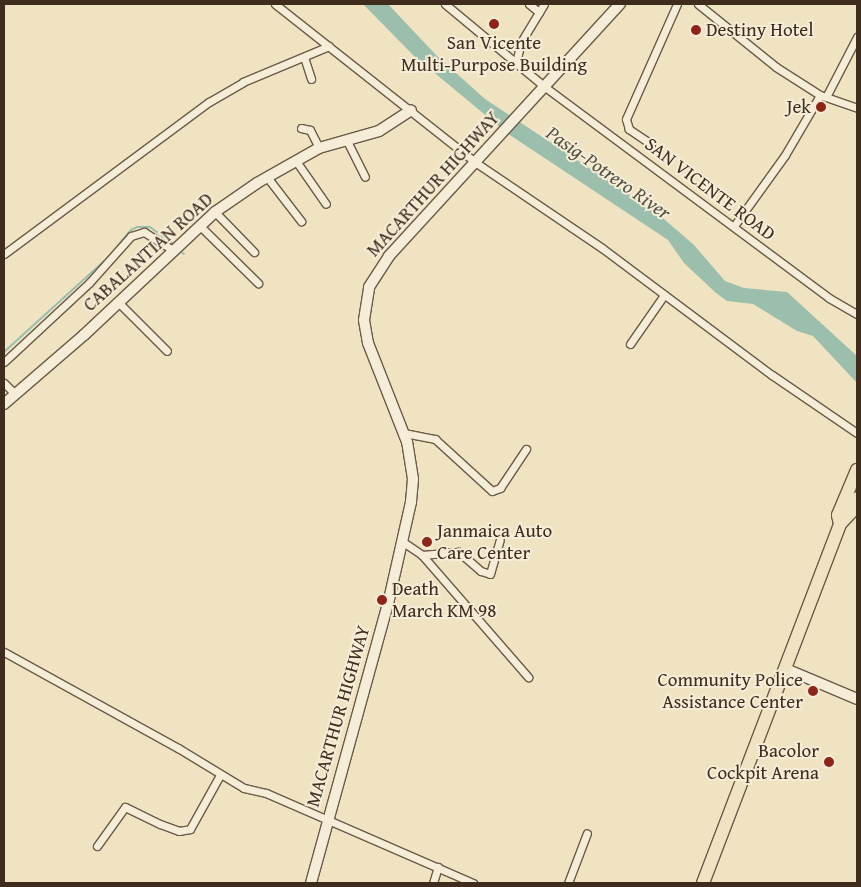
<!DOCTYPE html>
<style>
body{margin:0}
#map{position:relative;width:861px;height:887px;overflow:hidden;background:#f0e3c2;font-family:"Gentium Book Plus",serif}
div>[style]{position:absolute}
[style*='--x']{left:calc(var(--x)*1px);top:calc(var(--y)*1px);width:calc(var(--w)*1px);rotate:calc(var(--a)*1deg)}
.water>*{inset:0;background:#9bbfac}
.stream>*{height:2px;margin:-1px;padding:0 1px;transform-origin:1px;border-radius:1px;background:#9bbfac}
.roads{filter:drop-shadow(1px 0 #6b5a46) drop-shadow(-1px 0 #6b5a46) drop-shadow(0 1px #6b5a46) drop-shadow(0 -1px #6b5a46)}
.street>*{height:7px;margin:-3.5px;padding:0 3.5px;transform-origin:3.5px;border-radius:3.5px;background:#f5edd7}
.secondary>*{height:10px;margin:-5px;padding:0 5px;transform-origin:5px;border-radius:5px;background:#f5edd7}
.highway>*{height:12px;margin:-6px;padding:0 6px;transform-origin:6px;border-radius:6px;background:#f0e3c2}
.dots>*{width:14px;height:14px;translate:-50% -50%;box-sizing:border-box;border:2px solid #f5edd7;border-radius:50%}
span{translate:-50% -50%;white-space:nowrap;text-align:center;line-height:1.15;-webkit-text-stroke:4px #f5edd7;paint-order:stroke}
.poi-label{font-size:19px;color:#3f2c1c}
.left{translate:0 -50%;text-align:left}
.right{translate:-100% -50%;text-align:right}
.street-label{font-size:19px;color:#3f2c1c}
.water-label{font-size:20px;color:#565140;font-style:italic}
.frame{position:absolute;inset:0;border:5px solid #3f2c1c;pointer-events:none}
</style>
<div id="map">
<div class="water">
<div style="clip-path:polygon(363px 4px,388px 4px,436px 55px,485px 99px,657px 213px,694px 245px,725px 281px,744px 288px,787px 292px,857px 356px,857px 383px,813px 336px,797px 331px,753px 304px,727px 301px,716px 293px,684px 263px,668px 240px,507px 133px,413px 55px)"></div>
</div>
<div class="stream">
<div style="--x:117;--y:247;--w:22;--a:-51"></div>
<div style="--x:131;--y:230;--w:7;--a:-27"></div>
<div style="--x:137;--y:227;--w:13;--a:0"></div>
<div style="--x:150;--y:227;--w:29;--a:36"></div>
<div style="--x:179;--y:250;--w:6;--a:39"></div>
<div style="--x:4;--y:352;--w:135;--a:-42.3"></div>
</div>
<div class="roads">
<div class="street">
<div style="--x:275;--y:4;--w:255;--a:38.3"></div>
<div style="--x:475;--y:162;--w:153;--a:34.1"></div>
<div style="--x:602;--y:248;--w:212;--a:36.8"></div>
<div style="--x:772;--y:375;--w:103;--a:34.3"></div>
<div style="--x:445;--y:4;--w:130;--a:39.7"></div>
<div style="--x:545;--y:87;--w:354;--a:36.6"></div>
<div style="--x:829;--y:298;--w:32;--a:30"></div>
<div style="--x:529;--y:4;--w:13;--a:39"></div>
<div style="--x:698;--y:4;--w:100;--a:38.9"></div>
<div style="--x:776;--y:67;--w:52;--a:32.5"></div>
<div style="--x:820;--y:95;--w:39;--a:19"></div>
<div style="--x:304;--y:57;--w:23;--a:72"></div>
<div style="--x:516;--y:63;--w:22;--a:-77"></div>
<div style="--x:521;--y:42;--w:44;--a:-58.8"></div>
<div style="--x:826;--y:97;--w:68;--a:-62.7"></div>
<div style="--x:301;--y:128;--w:9;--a:13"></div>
<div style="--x:310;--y:130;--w:20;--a:63"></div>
<div style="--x:346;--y:139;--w:42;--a:63.4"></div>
<div style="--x:651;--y:144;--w:27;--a:-146"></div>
<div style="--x:629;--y:129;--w:10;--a:-107"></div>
<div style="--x:626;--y:119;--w:126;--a:-66.1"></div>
<div style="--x:296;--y:161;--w:52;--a:55.1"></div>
<div style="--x:267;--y:177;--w:56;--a:52.3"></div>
<div style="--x:215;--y:212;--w:56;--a:45.7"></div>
<div style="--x:199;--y:225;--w:83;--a:44.5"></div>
<div style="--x:734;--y:226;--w:87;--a:-54.3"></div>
<div style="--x:785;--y:155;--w:69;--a:-59.7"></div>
<div style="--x:4;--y:254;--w:255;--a:-36.6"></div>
<div style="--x:209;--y:102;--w:39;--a:-30"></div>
<div style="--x:243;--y:82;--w:93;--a:-22.7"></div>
<div style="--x:118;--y:302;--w:69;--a:45"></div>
<div style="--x:630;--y:344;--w:60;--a:-55.2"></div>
<div style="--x:4;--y:362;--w:116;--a:-42.9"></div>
<div style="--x:89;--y:283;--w:63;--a:-48.2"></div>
<div style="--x:131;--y:236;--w:14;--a:-17"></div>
<div style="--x:144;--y:232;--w:34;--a:32"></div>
<div style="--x:4;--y:383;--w:16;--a:45"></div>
<div style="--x:404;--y:433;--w:32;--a:11"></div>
<div style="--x:435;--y:439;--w:77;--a:42.4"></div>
<div style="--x:492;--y:491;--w:9;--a:-21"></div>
<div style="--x:500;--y:488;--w:47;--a:-56.3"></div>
<div style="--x:403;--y:542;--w:23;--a:34"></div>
<div style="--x:422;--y:555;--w:162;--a:49"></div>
<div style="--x:422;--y:555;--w:37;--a:-5"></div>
<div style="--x:459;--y:552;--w:29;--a:41"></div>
<div style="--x:481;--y:571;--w:9;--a:18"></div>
<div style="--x:490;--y:574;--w:35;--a:-74"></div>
<div style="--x:4;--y:652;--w:199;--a:28.9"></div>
<div style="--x:178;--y:748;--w:77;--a:31.2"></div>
<div style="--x:244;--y:788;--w:23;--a:13"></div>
<div style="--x:266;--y:793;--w:226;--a:23.5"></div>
<div style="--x:97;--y:846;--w:48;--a:-54.3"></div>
<div style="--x:125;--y:807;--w:39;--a:26"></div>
<div style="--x:160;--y:824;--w:20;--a:20"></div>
<div style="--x:179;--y:831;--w:11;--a:-10"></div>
<div style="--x:190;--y:829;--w:62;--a:-60.9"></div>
<div style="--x:433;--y:883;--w:17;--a:-73"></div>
<div style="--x:568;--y:883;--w:53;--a:-69.2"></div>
</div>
<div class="secondary">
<div style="--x:4;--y:404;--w:106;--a:-40.8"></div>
<div style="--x:84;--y:335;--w:180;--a:-43.2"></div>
<div style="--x:215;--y:212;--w:51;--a:-34.6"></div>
<div style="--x:257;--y:183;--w:71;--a:-29.4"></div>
<div style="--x:319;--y:148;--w:62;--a:-15.8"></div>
<div style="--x:379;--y:131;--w:38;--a:-33"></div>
<div style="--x:786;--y:669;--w:77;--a:22.9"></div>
<div style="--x:311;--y:883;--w:289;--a:-74.6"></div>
<div style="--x:388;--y:604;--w:105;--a:-77.3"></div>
<div style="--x:411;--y:502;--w:23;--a:-85"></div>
<div style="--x:413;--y:479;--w:37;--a:-99"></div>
<div style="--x:407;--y:442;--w:106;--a:-111.5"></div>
<div style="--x:368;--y:343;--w:23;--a:-100"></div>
<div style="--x:364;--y:320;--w:33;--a:-81"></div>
<div style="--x:369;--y:287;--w:37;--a:-57"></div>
<div style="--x:389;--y:256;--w:342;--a:-47.5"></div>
</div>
<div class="highway">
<div style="--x:840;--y:524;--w:9;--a:-103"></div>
<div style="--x:838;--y:515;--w:49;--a:-67.1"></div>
<div style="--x:703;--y:883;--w:384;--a:-69.1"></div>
<div style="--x:840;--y:524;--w:16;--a:-47"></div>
<div style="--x:851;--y:512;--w:15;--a:-67"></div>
</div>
</div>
<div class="dots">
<div style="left:494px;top:24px;background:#8f2418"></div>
<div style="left:696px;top:30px;background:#8f2418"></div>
<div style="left:821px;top:107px;background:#8f2418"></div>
<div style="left:427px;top:542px;background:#8f2418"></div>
<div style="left:382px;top:600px;background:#8f2418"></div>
<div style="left:813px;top:691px;background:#8f2418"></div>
<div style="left:829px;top:762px;background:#8f2418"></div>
</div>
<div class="poi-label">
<span class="left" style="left:706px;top:30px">Destiny Hotel</span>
<span style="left:494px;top:54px">San Vicente<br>Multi-Purpose Building</span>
<span class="right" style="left:811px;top:107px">Jek</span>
<span class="left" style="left:437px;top:542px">Janmaica Auto<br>Care Center</span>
<span class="left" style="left:392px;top:600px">Death<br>March KM 98</span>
<span class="right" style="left:803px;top:691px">Community Police<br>Assistance Center</span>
<span class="right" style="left:819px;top:762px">Bacolor<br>Cockpit Arena</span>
</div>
<div class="street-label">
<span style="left:433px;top:184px;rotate:-48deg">MACARTHUR HIGHWAY</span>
<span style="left:710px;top:189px;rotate:37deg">SAN VICENTE ROAD</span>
<span style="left:148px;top:252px;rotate:-42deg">CABALANTIAN ROAD</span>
<span style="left:338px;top:716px;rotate:-74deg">MACARTHUR HIGHWAY</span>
</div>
<div class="water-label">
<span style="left:609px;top:172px;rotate:35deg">Pasig-Potrero River</span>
</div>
<div class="frame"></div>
</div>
